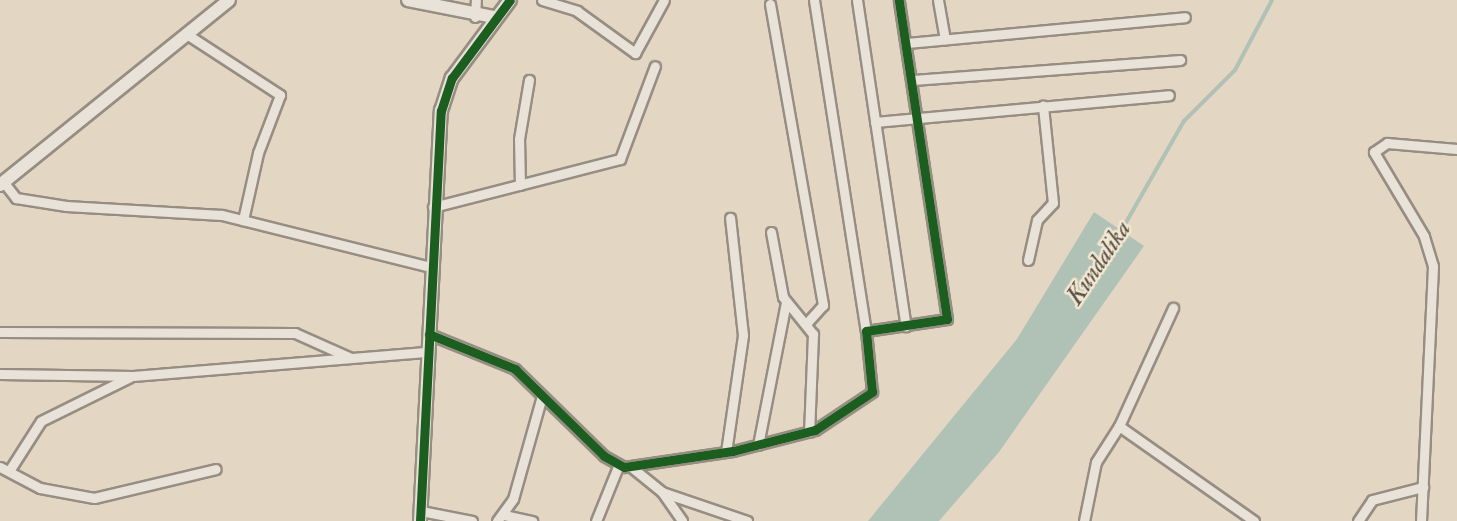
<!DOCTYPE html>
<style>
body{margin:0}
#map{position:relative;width:1457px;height:521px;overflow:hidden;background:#e3d6c3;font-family:"IM FELL Double Pica",serif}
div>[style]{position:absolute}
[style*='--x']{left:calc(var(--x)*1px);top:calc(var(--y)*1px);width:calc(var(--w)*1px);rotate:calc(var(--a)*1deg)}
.water>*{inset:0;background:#b0c2b6}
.stream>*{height:4px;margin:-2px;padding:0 2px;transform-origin:2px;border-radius:2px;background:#b0c2b6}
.roads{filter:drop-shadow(2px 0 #978d82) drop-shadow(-2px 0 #978d82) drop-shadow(0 2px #978d82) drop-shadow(0 -2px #978d82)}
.minor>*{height:9px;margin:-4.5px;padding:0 4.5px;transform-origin:4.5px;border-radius:4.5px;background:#e8e2d8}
.tertiary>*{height:12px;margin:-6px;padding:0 6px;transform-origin:6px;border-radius:6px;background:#e8e2d8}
.cycleway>*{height:9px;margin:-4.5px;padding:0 4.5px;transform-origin:4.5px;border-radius:4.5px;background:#1b5e20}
span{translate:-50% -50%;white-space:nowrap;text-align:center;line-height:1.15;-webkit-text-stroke:5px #f5e7d0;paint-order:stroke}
.water-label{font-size:24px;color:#535048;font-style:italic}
</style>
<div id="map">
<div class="water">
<div style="clip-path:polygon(1094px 212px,1144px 246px,999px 452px,939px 521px,868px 521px,1017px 339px)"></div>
</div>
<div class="stream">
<div style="--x:1120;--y:233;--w:129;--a:-60.3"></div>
<div style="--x:1184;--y:121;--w:72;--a:-45"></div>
<div style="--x:1235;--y:70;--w:79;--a:-62.1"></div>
</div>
<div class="roads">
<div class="minor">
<div style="--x:542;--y:0;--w:37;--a:17"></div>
<div style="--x:577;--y:11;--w:72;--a:35.9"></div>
<div style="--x:635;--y:53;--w:60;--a:-61.3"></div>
<div style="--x:814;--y:0;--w:335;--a:81.1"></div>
<div style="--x:857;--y:0;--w:330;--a:81.5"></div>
<div style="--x:938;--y:0;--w:40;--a:80"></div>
<div style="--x:770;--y:4;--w:306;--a:80"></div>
<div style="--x:823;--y:305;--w:24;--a:132"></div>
<div style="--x:475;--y:17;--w:17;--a:-87"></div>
<div style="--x:188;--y:35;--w:110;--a:33.1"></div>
<div style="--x:280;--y:95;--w:62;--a:110.8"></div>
<div style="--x:258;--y:153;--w:69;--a:102.6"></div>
<div style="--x:907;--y:43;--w:279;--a:-5.3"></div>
<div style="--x:913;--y:80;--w:268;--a:-4.3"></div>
<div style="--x:875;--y:122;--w:295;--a:-5.2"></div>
<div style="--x:5;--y:184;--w:18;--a:52"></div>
<div style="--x:16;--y:198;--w:51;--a:9.1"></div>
<div style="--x:66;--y:206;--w:156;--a:3.3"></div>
<div style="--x:222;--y:215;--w:215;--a:14"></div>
<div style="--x:520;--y:185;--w:46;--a:-91.2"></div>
<div style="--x:519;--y:139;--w:60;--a:-80.4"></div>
<div style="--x:433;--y:207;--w:193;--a:-14.4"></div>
<div style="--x:620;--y:159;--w:99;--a:-69.4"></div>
<div style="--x:771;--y:232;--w:66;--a:79.5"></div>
<div style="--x:783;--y:297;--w:48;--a:51"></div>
<div style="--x:813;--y:334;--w:98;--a:92.3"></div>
<div style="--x:1028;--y:260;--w:41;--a:-77.3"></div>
<div style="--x:1037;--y:220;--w:23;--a:-47"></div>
<div style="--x:1053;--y:203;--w:98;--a:-95.9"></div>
<div style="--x:0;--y:332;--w:295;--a:0.2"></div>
<div style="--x:295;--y:333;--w:61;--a:24.1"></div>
<div style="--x:429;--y:334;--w:93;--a:22.1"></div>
<div style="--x:515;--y:369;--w:124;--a:44.3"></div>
<div style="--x:604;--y:456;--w:23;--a:29"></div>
<div style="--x:624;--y:467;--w:110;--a:-8.4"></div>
<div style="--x:733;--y:451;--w:85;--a:-14.4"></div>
<div style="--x:815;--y:430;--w:69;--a:-33.7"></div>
<div style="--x:872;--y:392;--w:61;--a:-95.6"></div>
<div style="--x:866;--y:331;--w:82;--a:-8.4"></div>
<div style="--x:947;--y:319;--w:323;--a:-98.6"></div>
<div style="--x:0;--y:374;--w:133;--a:0.9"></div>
<div style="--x:133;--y:376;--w:296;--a:-4.7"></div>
<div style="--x:1119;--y:426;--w:165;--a:35.1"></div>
<div style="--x:758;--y:445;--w:146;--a:-78.9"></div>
<div style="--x:726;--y:452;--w:118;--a:-81.7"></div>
<div style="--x:743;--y:335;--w:118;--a:-96.3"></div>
<div style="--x:630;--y:466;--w:41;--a:39.1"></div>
<div style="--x:662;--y:492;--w:90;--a:18.8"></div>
<div style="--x:0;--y:467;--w:45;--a:27.7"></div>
<div style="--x:40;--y:488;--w:55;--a:10.5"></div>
<div style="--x:94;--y:498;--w:125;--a:-13.4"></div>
<div style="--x:9;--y:471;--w:59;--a:-57.4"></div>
<div style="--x:41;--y:421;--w:99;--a:-26.3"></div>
<div style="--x:662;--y:492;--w:35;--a:55"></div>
<div style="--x:421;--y:511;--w:52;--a:11.1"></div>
<div style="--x:504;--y:515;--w:29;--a:12"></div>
<div style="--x:497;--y:521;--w:27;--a:-54"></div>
<div style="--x:513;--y:499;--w:107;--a:-74.3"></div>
<div style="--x:596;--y:521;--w:61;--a:-68"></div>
<div style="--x:1084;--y:521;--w:60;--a:-78.5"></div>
<div style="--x:1096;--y:462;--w:43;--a:-57.4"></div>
<div style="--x:1119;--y:426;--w:130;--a:-65.4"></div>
<div style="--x:1358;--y:521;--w:25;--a:-56"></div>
<div style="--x:1372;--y:500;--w:53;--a:-14.3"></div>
<div style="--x:1421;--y:521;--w:255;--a:-87.3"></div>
<div style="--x:1433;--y:266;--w:31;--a:-107"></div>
<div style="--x:1424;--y:236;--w:98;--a:-120.8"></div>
<div style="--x:1374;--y:152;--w:16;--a:-35"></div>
<div style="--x:1387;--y:143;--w:70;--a:4.9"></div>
</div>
<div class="tertiary">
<div style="--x:408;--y:0;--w:88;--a:11.2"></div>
<div style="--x:0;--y:185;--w:294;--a:-38.9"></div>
<div style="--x:420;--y:521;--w:411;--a:-87.1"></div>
<div style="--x:441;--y:111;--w:35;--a:-72"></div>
<div style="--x:452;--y:78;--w:97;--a:-53.4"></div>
</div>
</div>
<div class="cycleway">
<div style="--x:429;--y:334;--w:93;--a:22.1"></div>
<div style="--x:515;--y:369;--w:124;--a:44.3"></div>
<div style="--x:604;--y:456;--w:23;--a:29"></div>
<div style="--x:624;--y:467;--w:110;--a:-8.4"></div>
<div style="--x:733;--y:451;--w:85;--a:-14.4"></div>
<div style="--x:815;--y:430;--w:69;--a:-33.7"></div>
<div style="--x:872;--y:392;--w:61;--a:-95.6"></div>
<div style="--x:866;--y:331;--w:82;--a:-8.4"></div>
<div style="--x:947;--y:319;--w:323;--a:-98.6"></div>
<div style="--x:420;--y:521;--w:411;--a:-87.1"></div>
<div style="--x:441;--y:111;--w:35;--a:-72"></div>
<div style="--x:452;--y:78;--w:97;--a:-53.4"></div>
</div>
<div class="water-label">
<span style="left:1099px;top:263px;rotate:-56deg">Kundalika</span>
</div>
</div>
